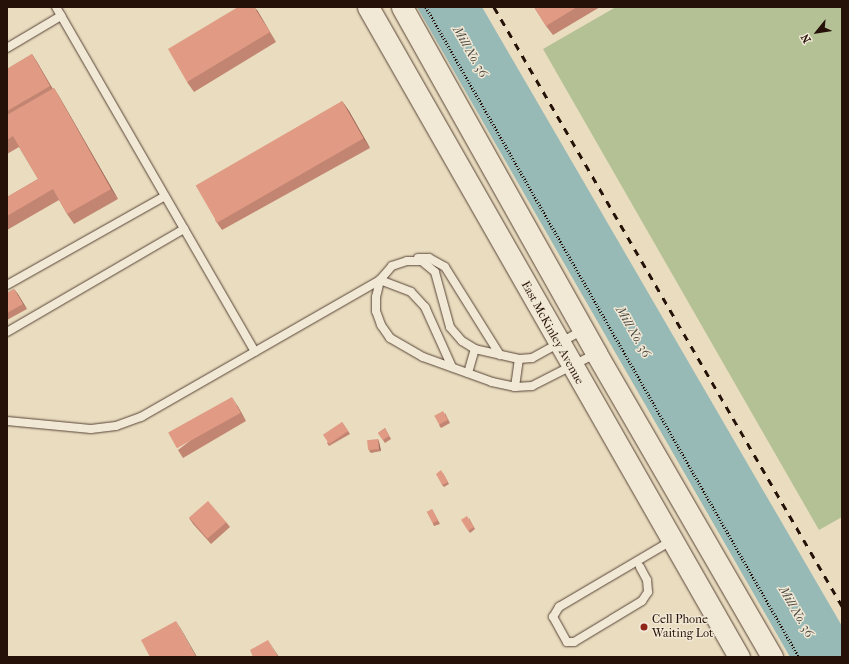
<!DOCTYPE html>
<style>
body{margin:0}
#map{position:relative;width:849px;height:664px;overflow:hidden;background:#e9dcbf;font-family:"IM FELL French Canon",serif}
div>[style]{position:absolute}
.green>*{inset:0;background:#b3c195}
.water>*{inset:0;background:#98bab7}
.path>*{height:2.5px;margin-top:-1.25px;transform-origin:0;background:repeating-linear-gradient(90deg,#261108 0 1px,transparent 0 3px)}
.roads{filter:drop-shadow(0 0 1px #574436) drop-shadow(0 0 1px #574436)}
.lane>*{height:8px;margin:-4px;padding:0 4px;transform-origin:4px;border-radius:4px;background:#f1e8d5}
.secondary>*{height:21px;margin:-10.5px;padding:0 10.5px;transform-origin:10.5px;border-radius:10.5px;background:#f1e8d5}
.rail>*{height:3px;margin-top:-1.5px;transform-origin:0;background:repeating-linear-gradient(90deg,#261108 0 7px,transparent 0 14px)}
.wall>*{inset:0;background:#c28572}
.shaded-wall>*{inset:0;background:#9e6c5c}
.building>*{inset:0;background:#e19b84;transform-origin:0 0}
.dots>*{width:11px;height:11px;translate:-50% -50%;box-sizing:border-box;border:2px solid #f1e8d5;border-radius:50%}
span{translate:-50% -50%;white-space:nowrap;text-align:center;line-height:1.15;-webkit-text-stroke:3px #f1e8d5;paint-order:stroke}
.street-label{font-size:12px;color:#261108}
.poi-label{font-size:12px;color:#261108}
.left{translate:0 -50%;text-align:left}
.water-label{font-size:13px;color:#4e4c45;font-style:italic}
.frame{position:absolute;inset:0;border:8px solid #261108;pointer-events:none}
.north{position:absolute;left:797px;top:12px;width:40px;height:40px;-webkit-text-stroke:3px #f1e8d5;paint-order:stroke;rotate:240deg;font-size:11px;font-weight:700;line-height:16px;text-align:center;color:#261108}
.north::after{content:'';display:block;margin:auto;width:14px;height:18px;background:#261108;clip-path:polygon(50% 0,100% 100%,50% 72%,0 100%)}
</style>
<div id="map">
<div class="green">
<i style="clip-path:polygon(616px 7px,842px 7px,842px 517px,819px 530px,543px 49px)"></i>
</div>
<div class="water">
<i style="clip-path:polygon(417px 7px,482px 7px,842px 626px,842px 657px,790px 657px)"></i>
</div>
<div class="path">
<i style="left:426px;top:7px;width:749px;rotate:60.15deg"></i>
</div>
<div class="roads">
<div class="lane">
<i style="left:56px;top:7px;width:398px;rotate:60deg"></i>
<i style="left:7px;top:48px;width:63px;rotate:-30.7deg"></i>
<i style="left:418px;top:258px;width:11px"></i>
<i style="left:429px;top:258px;width:18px;rotate:29deg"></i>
<i style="left:445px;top:267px;width:104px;rotate:58deg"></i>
<i style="left:7px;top:285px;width:181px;rotate:-29.4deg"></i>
<i style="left:583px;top:330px;width:58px;rotate:151.2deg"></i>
<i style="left:532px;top:358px;width:13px;rotate:176deg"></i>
<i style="left:519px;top:359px;width:45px;rotate:-167.2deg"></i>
<i style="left:475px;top:349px;width:15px;rotate:-148deg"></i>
<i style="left:462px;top:341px;width:18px;rotate:-131deg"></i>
<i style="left:450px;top:327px;width:57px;rotate:-105.3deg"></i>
<i style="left:435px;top:272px;width:17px;rotate:-140deg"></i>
<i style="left:422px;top:261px;width:15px;rotate:180deg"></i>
<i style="left:407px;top:261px;width:16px;rotate:162deg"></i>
<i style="left:392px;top:266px;width:18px;rotate:131deg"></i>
<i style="left:380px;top:280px;width:17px;rotate:103deg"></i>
<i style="left:376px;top:297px;width:14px;rotate:90deg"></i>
<i style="left:376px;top:311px;width:15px;rotate:70deg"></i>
<i style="left:381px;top:325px;width:16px;rotate:55deg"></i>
<i style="left:390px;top:338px;width:38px;rotate:30deg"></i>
<i style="left:423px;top:357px;width:73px;rotate:19.9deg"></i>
<i style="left:492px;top:382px;width:24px;rotate:12deg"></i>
<i style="left:515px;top:387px;width:17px;rotate:-3deg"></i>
<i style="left:532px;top:386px;width:71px;rotate:-26.9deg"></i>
<i style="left:7px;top:332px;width:205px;rotate:-30.2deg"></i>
<i style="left:468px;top:373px;width:25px;rotate:-74deg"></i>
<i style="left:515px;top:387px;width:28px;rotate:-82deg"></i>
<i style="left:7px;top:421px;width:84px;rotate:5.4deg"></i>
<i style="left:91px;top:429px;width:25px;rotate:-7deg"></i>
<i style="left:116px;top:426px;width:27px;rotate:-20deg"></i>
<i style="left:141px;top:417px;width:275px;rotate:-29.8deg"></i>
<i style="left:380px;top:280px;width:33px;rotate:21deg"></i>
<i style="left:411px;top:292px;width:21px;rotate:47deg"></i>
<i style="left:425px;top:307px;width:66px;rotate:65.8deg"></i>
<i style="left:640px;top:567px;width:15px;rotate:62deg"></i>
<i style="left:647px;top:580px;width:12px;rotate:85deg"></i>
<i style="left:648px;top:592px;width:11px;rotate:124deg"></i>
<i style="left:642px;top:601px;width:79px;rotate:148.9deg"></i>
<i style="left:574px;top:642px;width:7px;rotate:180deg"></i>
<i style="left:567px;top:642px;width:29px;rotate:-119deg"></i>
<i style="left:553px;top:617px;width:12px;rotate:-59deg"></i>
<i style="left:559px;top:607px;width:130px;rotate:-30.5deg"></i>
</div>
<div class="secondary">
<i style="left:368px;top:7px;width:748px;rotate:60.28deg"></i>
<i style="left:402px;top:7px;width:397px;rotate:60.7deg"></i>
<i style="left:596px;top:353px;width:351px;rotate:59.9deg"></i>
</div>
</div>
<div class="rail">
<i style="left:494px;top:7px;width:693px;rotate:59.84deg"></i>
</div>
<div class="wall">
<i style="clip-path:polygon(534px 7px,600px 7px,553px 35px,546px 26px)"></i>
<i style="clip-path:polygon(257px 10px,276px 42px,194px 92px,187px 82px)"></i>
<i style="clip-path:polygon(32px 54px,37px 62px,53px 89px,54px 88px,60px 98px,118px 199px,74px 224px,67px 214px,59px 200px,7px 230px,7px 197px,38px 179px,19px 147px,7px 154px,7px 69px)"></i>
<i style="clip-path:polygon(342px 101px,349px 111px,370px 148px,222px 230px,215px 220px)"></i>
<i style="clip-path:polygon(14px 289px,27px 309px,7px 320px,7px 293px)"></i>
<i style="clip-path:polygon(237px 405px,246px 421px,183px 458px,178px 450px)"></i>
<i style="clip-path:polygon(445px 413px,450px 423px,441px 428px,439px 425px)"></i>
<i style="clip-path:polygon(342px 422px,350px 434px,329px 446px,327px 443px)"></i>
<i style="clip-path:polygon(385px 428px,391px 439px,385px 443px,378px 433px)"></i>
<i style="clip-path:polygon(378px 439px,379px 442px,381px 451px,371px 453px,369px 451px)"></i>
<i style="clip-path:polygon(443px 473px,449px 484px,444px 487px,442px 485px)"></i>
<i style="clip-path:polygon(432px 509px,440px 524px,434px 526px,433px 524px)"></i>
<i style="clip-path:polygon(189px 518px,226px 522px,230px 527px,211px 544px,193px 524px)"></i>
<i style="clip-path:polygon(469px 518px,475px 529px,470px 533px,468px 530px)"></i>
</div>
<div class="shaded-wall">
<i style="clip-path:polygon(254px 7px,257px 10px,276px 42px,270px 32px)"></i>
<i style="clip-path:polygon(32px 54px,37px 62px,55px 94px,50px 86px)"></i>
<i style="clip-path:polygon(54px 88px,60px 98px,118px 199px,111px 189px)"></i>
<i style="clip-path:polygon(342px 101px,349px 111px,370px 148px,363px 138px)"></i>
<i style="clip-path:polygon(14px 289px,18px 294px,27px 309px,23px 304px)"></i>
<i style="clip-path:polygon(232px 397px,237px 405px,246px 421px,241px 413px)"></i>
<i style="clip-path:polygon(378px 439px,379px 442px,381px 451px,379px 449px)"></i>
<i style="clip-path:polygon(176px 621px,181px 629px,197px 657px,196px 657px)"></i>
<i style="clip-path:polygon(268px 640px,273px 648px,279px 657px,278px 657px)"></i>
</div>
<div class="building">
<i style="clip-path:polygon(238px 7px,254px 7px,270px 32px,187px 82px,168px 49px)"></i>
<i style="clip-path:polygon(534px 7px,577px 7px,546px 26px)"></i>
<i style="clip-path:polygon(32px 54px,50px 86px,7px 111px,7px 69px)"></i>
<i style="clip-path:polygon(54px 88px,111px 189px,67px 214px,53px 189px,7px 216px,7px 197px,38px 179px,13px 136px,7px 140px,7px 115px)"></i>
<i style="left:342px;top:101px;width:43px;height:169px;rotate:60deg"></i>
<i style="clip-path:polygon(14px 289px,23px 304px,7px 313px,7px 293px)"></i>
<i style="left:232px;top:397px;width:18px;height:73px;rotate:61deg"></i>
<i style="left:443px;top:411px;width:10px;height:10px;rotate:61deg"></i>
<i style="left:342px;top:422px;width:11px;height:23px;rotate:56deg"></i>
<i style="clip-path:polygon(385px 428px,389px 436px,383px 440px,378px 433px)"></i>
<i style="left:378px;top:439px;width:10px;height:11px;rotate:84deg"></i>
<i style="clip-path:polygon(441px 470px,448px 482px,442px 485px,436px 474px)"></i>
<i style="left:208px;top:501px;width:28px;height:25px;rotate:49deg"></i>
<i style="left:432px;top:509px;width:13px;height:6px;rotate:63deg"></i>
<i style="left:467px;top:516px;width:13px;height:7px;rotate:58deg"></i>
<i style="clip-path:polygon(176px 621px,196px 657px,150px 657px,141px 640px)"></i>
<i style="clip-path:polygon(268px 640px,278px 657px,253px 657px,250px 650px)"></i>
</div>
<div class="dots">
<i style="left:644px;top:627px;background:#8f2418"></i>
</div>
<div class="street-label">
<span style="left:552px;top:333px;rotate:61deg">East McKinley Avenue</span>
</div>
<div class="poi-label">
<span class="left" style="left:652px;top:627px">Cell Phone<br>Waiting Lot</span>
</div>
<div class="water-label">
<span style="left:470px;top:52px;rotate:60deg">Mill No. 36</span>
<span style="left:633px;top:332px;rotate:60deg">Mill No. 36</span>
<span style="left:796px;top:612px;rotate:60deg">Mill No. 36</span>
</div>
<div class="frame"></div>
<div class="north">N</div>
</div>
